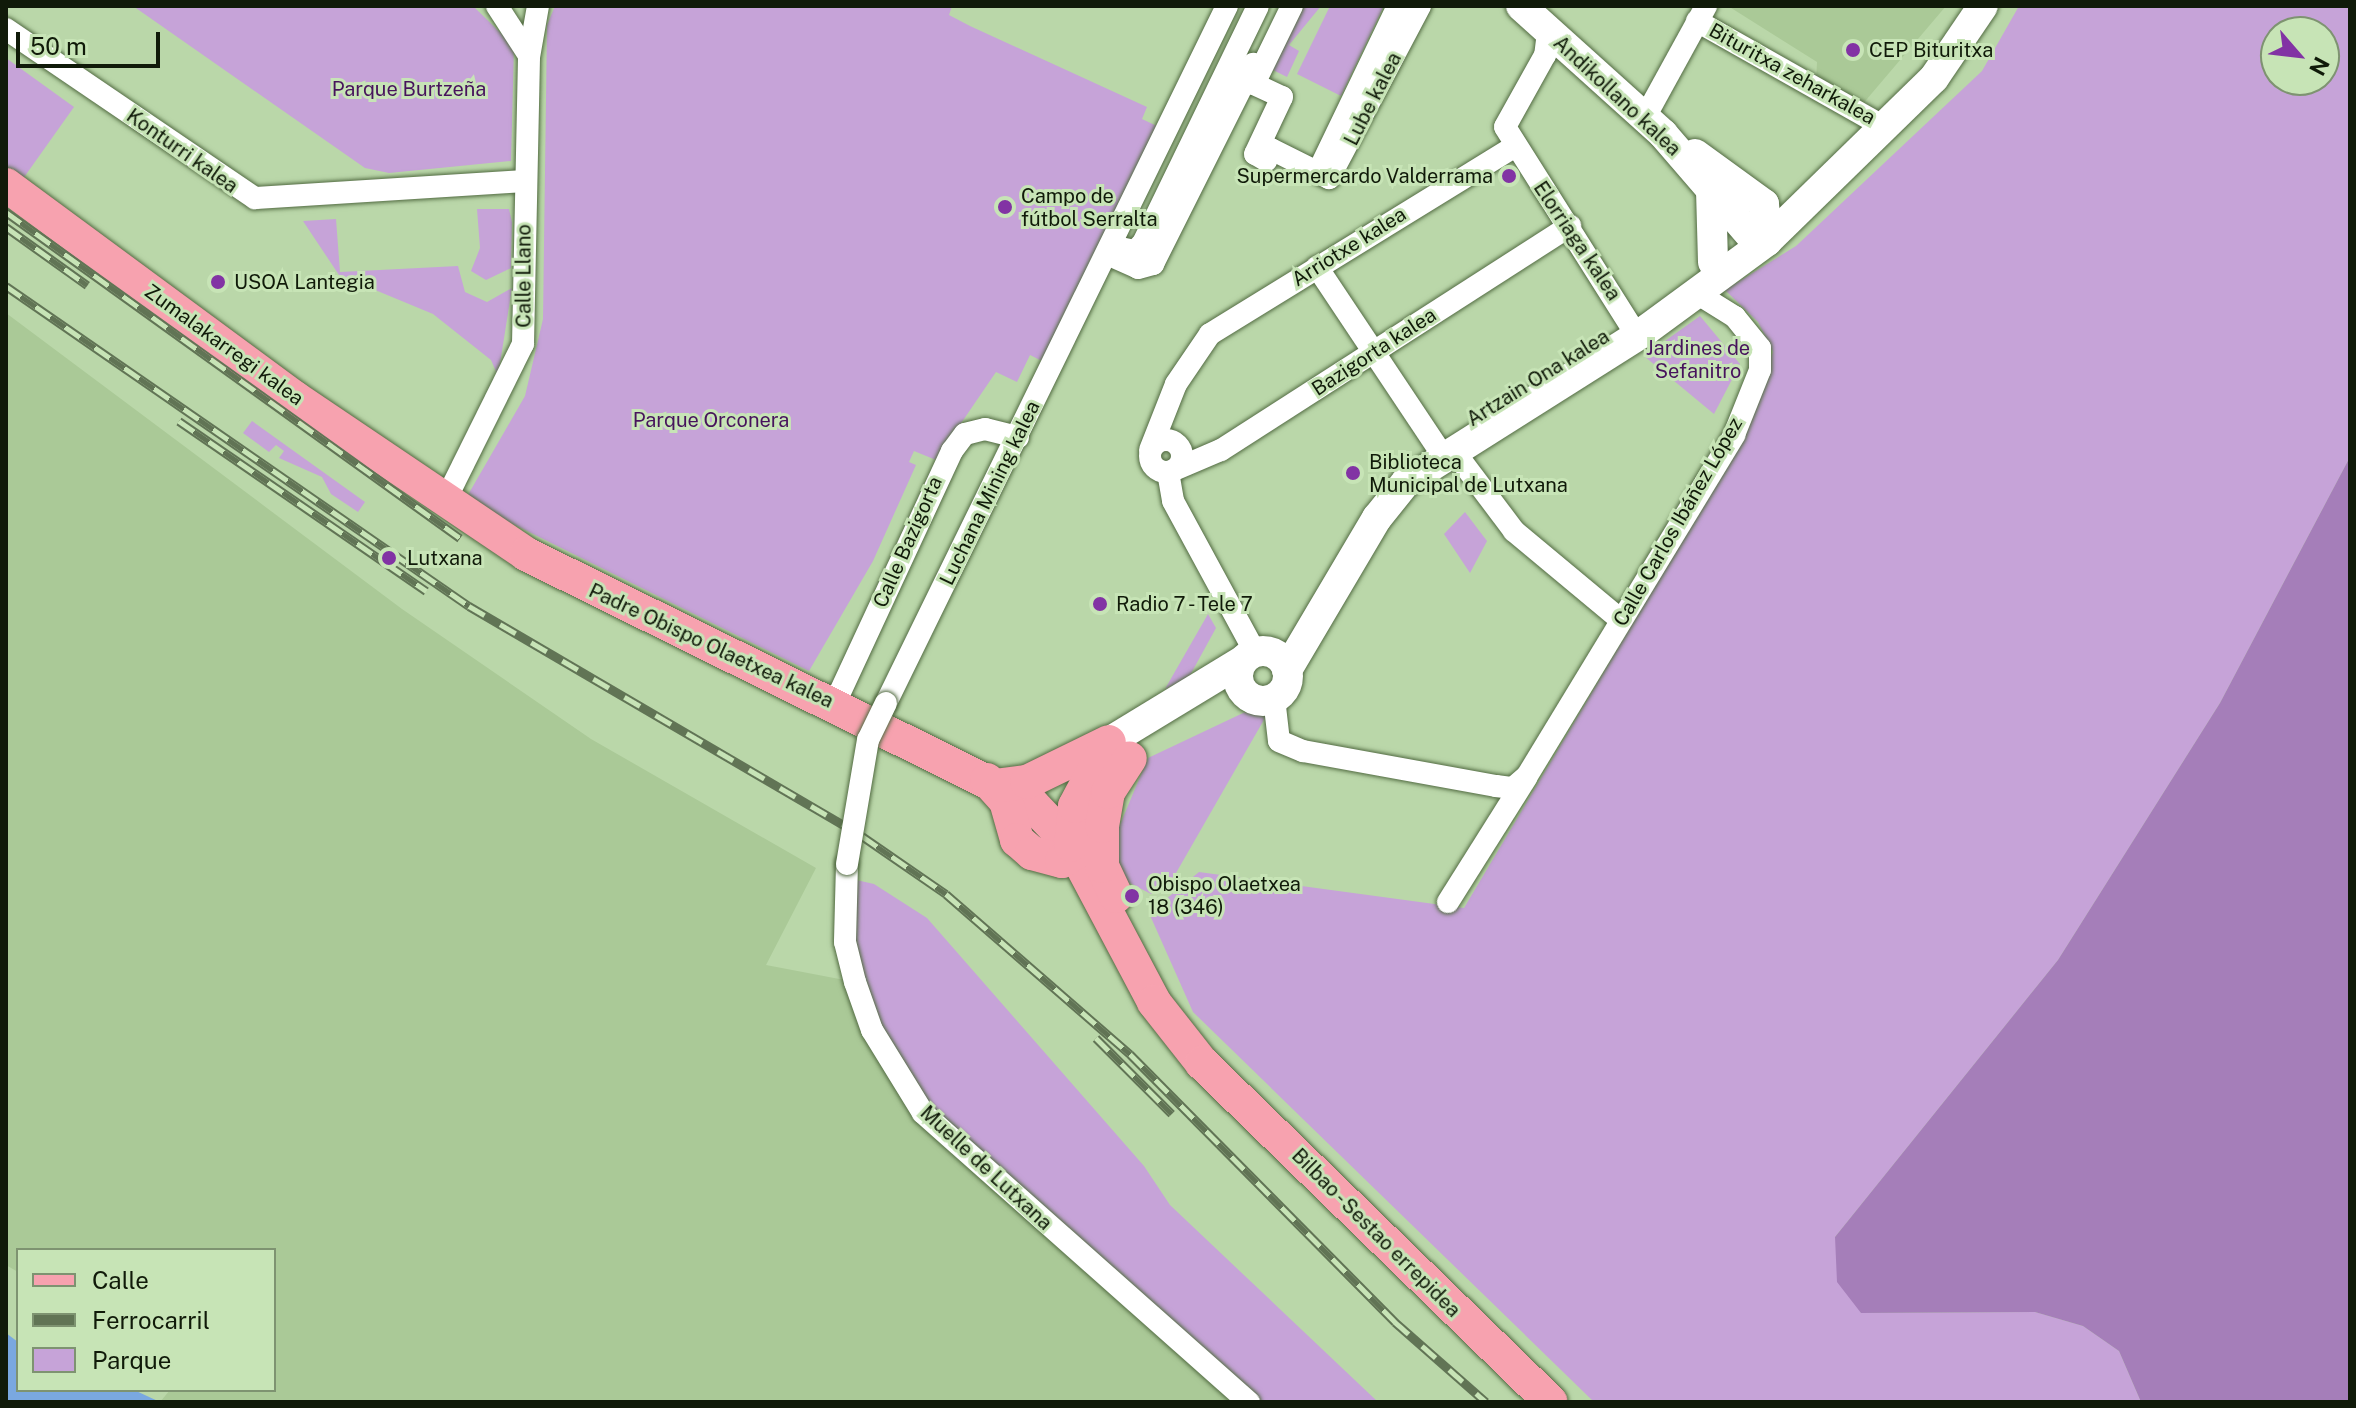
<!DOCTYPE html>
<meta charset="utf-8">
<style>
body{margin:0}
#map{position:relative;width:2356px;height:1408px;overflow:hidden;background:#bad7a9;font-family:"Public Sans",sans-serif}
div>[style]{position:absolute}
.built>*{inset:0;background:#aac997}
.green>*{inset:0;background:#c6a3d8}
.forest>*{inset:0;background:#a57eb9}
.water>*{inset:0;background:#7aa8e0}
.roads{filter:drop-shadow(0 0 2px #526b42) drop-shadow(0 0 2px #526b42)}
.street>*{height:22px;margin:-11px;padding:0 11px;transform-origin:11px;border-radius:11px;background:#fff}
.street>.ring{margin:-11px;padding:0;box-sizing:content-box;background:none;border:22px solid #fff;border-radius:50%}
.secondary>*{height:30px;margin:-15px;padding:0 15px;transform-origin:15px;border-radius:15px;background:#fff}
.secondary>.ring{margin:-15px;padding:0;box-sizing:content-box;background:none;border:30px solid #fff;border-radius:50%}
.primary>*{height:34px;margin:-17px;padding:0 17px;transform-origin:17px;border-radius:17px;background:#f7a2af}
.rail>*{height:9px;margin-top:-4.5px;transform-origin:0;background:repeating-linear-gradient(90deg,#c7e4b6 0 18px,#617455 0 36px);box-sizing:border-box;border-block:2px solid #617455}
.bridges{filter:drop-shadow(0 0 2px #526b42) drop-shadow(0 0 2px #526b42)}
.street-bridge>*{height:22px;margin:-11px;padding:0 11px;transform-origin:11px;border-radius:11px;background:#fff}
.dots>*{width:22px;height:22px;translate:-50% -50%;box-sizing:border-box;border:4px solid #c7e4b6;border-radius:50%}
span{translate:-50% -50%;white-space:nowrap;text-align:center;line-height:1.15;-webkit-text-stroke:6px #c7e4b6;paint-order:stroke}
.poi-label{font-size:20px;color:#101a09}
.left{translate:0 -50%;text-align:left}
.right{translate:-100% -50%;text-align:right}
.street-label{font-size:20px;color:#101a09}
.park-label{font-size:20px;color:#47135c}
.frame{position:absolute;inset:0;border:8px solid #101a09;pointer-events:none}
.legend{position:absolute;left:16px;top:1248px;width:260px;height:144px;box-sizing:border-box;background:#c7e4b6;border:2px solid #7e9371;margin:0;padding:10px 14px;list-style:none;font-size:24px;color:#101a09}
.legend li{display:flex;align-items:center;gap:16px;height:40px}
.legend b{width:40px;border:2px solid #7e9371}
.north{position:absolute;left:2260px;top:16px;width:80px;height:80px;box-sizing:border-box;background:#c7e4b6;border:2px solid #7e9371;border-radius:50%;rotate:118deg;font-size:22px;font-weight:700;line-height:32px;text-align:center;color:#101a09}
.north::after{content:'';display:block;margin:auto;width:28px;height:36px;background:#8233a4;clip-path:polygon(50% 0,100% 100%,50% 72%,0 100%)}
.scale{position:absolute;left:16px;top:32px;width:144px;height:36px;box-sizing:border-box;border:4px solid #101a09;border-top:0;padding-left:10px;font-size:24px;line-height:28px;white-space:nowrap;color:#101a09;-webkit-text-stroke:6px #c7e4b6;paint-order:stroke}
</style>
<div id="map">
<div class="built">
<i style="clip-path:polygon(1728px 6px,1946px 6px,1861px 106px,1816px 85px,1817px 62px)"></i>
<i style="clip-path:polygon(6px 313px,402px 609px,591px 739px,816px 868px,766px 965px,855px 982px,1257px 1402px,160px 1402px,170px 1390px,274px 1390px,274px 1250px,18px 1250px,18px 1272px,6px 1265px)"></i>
</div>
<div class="green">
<i style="clip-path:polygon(133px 6px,473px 6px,514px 46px,511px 161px,389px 173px,365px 168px)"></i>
<i style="clip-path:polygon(555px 6px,952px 6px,949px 15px,970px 26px,1147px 107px,1142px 119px,1159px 127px,1046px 363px,1030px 355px,1017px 382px,996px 372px,936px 460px,914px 451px,909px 462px,916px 465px,873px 561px,809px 671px,465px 500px,525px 396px,543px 319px,547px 25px)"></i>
<i style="clip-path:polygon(1292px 6px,1321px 6px,1289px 45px,1299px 51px,1287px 77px,1263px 65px)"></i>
<i style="clip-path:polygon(1330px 6px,1384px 6px,1341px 96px,1297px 74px)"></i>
<i style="clip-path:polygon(evenodd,2019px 6px,2350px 6px,2350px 457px,2220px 703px,2058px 960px,1835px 1237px,1861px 1313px,2035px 1312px,2083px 1326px,2119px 1351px,2141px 1402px,1594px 1402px,1193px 1012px,1149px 913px,1199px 872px,1464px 908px,1742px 439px,1773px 352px,1758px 322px,1725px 290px,1796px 246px,1982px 71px,2019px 6px,2276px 32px,2324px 32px,2324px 80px,2276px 80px,2276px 32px)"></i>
<i style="clip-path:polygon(6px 58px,74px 107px,20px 183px,6px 173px)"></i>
<i style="clip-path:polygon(477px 209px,509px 209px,512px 222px,511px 268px,486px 280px,471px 271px,480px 248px)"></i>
<i style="clip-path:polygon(336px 219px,340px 272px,458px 266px,465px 292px,487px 302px,512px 288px,498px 376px,491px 360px,433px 314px,339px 275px,303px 221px)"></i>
<i style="clip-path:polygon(1700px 316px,1740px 364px,1714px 414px,1644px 356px)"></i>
<i style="clip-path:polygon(252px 421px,365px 502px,358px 512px,331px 494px,322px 477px,279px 458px,284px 451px,276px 445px,269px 452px,243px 433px)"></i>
<i style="clip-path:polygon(1465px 512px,1487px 541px,1470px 573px,1444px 534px)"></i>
<i style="clip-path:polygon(1208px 614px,1216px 628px,1188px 679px,1165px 689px)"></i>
<i style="clip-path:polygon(1260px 705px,1269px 711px,1172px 880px,1151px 894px,1124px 880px,1115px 870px,1114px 839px,1148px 758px)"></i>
<i style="clip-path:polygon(843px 877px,874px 884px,927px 918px,1144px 1166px,1170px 1205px,1378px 1402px,1249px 1402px,923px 1113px,872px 1030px)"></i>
</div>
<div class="forest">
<i style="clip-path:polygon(2350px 457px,2350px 1402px,2141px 1402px,2119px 1351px,2083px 1326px,2035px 1312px,1861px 1313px,1837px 1282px,1835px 1237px,2058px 960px,2220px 703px)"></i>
</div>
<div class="water">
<i style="clip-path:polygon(6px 1333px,18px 1342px,18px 1390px,134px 1390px,160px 1402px,6px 1402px)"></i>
</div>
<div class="roads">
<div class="street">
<i style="left:497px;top:6px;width:57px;rotate:57.1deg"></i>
<i style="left:1292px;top:6px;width:87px;rotate:116deg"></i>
<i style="left:1254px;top:84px;width:31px;rotate:25deg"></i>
<i style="left:1282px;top:97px;width:63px;rotate:115.3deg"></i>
<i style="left:1255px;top:154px;width:13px;rotate:29deg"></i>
<i style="left:1266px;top:160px;width:12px;rotate:-66deg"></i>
<i style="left:1271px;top:149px;width:65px;rotate:26.6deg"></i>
<i style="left:1329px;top:178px;width:195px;rotate:-62.1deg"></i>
<i style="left:1697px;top:21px;width:217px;rotate:29.5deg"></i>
<i style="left:6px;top:29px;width:301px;rotate:34.2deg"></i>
<i style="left:255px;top:198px;width:271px;rotate:-3.6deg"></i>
<i style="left:1548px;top:32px;width:23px;rotate:97deg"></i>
<i style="left:1545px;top:55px;width:82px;rotate:119.1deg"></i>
<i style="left:1505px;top:127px;width:247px;rotate:57.7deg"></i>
<i style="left:1644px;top:119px;width:129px;rotate:-61.2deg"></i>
<i style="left:1318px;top:172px;width:184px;rotate:-64.3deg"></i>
<i style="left:1111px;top:246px;width:25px;rotate:12deg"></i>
<i style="left:1135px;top:251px;width:11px;rotate:-45deg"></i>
<i style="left:1143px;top:243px;width:263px;rotate:-64.1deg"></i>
<i style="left:1116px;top:258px;width:24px;rotate:24deg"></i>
<i style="left:1138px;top:268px;width:16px;rotate:-15deg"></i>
<i style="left:1153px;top:264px;width:224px;rotate:-63.4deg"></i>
<i style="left:1317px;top:267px;width:227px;rotate:56.3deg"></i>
<i class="ring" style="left:1150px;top:440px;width:10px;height:10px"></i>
<i style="left:1150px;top:450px;width:71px;rotate:-68.5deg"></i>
<i style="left:1176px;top:384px;width:60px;rotate:-55.8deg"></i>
<i style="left:1210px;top:334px;width:355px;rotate:-31.6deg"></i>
<i style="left:1453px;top:450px;width:101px;rotate:53deg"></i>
<i style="left:1514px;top:531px;width:139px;rotate:39.8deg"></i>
<i style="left:1174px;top:470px;width:51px;rotate:-23.1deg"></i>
<i style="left:1221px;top:450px;width:415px;rotate:-32.7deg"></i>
<i style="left:1168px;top:472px;width:29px;rotate:80deg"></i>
<i style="left:1173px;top:501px;width:172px;rotate:61.5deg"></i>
<i style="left:445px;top:501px;width:175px;rotate:-63.6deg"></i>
<i style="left:523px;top:344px;width:287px;rotate:-88.8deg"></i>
<i style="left:529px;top:57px;width:52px;rotate:-80deg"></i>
<i style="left:1274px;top:698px;width:43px;rotate:83.4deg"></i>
<i style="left:1279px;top:741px;width:26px;rotate:23deg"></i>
<i style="left:1303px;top:751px;width:196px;rotate:10.3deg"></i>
<i style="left:1496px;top:786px;width:17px;rotate:7deg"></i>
<i style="left:1513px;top:788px;width:18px;rotate:-41deg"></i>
<i style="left:1527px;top:776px;width:399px;rotate:-58.7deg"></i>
<i style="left:1734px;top:435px;width:70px;rotate:-68.2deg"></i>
<i style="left:1760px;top:370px;width:22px;rotate:-90deg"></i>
<i style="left:1760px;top:348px;width:40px;rotate:-129deg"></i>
<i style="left:1735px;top:317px;width:44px;rotate:-148.1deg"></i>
<i style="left:835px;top:703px;width:278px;rotate:-65.1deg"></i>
<i style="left:952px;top:451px;width:21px;rotate:-53deg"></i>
<i style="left:965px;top:434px;width:21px;rotate:-14deg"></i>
<i style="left:985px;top:429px;width:34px;rotate:14deg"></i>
<i style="left:886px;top:703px;width:776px;rotate:-63.93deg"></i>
<i style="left:847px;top:864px;width:78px;rotate:91.5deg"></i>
<i style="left:845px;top:942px;width:41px;rotate:76deg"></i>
<i style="left:855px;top:982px;width:51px;rotate:70.5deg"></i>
<i style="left:872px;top:1030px;width:97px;rotate:58.4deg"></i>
<i style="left:923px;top:1113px;width:436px;rotate:41.6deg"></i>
<i style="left:1448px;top:902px;width:146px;rotate:-57.8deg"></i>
</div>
<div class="secondary">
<i style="left:1521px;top:6px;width:191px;rotate:42deg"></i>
<i style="left:1663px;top:134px;width:135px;rotate:49.2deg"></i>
<i style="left:1695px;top:154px;width:85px;rotate:35.9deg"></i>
<i style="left:1764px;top:204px;width:37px;rotate:85deg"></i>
<i style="left:1711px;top:190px;width:72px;rotate:88.4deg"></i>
<i class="ring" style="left:1238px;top:651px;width:20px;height:20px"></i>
<i style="left:1287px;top:670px;width:177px;rotate:-59.4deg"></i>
<i style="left:1377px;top:518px;width:46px;rotate:-51.1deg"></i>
<i style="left:1406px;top:482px;width:284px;rotate:-32.3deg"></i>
<i style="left:1646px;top:330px;width:150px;rotate:-36.3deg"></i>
<i style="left:1767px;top:241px;width:233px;rotate:-44.3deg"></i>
<i style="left:1934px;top:78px;width:87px;rotate:-55.8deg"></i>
<i style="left:1109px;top:742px;width:156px;rotate:-31.3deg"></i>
</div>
<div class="primary">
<i style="left:6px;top:185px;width:359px;rotate:36.4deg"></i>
<i style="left:295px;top:398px;width:279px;rotate:34deg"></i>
<i style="left:526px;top:554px;width:564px;rotate:26.29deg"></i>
<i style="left:1032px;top:804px;width:57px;rotate:46.4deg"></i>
<i style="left:1071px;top:845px;width:178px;rotate:62.1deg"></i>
<i style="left:1154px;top:1002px;width:78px;rotate:51.8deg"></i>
<i style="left:1202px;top:1063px;width:486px;rotate:44.2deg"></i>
<i style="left:987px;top:780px;width:28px;rotate:48deg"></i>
<i style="left:1006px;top:801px;width:41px;rotate:74.2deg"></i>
<i style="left:1017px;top:840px;width:20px;rotate:41deg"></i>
<i style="left:1032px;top:853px;width:31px;rotate:15deg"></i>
<i style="left:1062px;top:861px;width:34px;rotate:-32deg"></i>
<i style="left:1002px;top:785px;width:25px;rotate:-7deg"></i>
<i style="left:1027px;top:782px;width:91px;rotate:-26deg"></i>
<i style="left:1071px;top:845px;width:39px;rotate:-84deg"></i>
<i style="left:1075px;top:806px;width:68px;rotate:-61.9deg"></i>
<i style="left:1116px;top:896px;width:33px;rotate:-115deg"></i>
<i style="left:1102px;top:866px;width:40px;rotate:-90deg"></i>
<i style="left:1102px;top:826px;width:35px;rotate:-80deg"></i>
<i style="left:1108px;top:792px;width:40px;rotate:-57.1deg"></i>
</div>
</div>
<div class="rail">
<i style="left:6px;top:212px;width:559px;rotate:35.68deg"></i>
<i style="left:6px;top:227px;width:100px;rotate:35.6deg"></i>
<i style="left:6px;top:286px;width:563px;rotate:34.65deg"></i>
<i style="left:469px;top:606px;width:455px;rotate:30.3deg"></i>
<i style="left:862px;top:836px;width:102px;rotate:34.6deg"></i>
<i style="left:946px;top:894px;width:244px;rotate:41deg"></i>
<i style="left:1130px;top:1054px;width:377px;rotate:45.3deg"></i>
<i style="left:1395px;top:1322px;width:121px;rotate:41.3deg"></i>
<i style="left:179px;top:421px;width:300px;rotate:34.5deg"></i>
<i style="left:1096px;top:1038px;width:107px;rotate:45deg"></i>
</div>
<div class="bridges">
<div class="street-bridge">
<i style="left:847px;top:864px;width:126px;rotate:-80.4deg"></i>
<i style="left:868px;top:740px;width:41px;rotate:-64.1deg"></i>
</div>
</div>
<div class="dots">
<i style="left:1853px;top:50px;background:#8233a4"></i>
<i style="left:1509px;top:176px;background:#8233a4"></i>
<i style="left:1005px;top:207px;background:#8233a4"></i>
<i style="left:218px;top:282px;background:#8233a4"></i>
<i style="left:1353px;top:473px;background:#8233a4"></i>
<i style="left:389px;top:558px;background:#8233a4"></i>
<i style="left:1100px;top:604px;background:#8233a4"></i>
<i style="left:1132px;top:896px;background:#8233a4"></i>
</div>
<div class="poi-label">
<span class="left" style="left:1869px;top:50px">CEP Bituritxa</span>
<span class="right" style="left:1493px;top:176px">Supermercardo Valderrama</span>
<span class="left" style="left:1021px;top:208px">Campo de<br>fútbol Serralta</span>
<span class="left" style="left:234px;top:282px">USOA Lantegia</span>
<span class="left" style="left:1369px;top:474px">Biblioteca<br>Municipal de Lutxana</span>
<span class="left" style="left:407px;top:558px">Lutxana</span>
<span class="left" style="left:1116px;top:604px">Radio 7 - Tele 7</span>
<span class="left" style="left:1148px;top:896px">Obispo Olaetxea<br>18 (346)</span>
</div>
<div class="street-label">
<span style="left:1792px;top:74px;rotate:29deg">Bituritxa zeharkalea</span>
<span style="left:1617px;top:96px;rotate:43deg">Andikollano kalea</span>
<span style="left:1373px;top:99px;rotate:-63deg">Lube kalea</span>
<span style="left:182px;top:151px;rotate:35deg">Konturri kalea</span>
<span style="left:1577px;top:241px;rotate:56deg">Elorriaga kalea</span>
<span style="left:1349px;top:247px;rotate:-32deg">Arriotxe kalea</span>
<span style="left:524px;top:276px;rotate:-90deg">Calle Llano</span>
<span style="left:224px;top:345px;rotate:36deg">Zumalakarregi kalea</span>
<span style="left:1374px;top:352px;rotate:-33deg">Bazigorta kalea</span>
<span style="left:1538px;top:378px;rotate:-32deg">Artzain Ona kalea</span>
<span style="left:990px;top:493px;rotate:-64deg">Luchana Mining kalea</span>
<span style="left:1678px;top:522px;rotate:-60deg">Calle Carlos Ibáñez López</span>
<span style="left:908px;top:542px;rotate:-66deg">Calle Bazigorta</span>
<span style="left:711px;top:646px;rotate:25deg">Padre Obispo Olaetxea kalea</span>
<span style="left:986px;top:1168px;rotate:43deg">Muelle de Lutxana</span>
<span style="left:1376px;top:1233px;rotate:45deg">Bilbao - Sestao errepidea</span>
</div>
<div class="park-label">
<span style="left:409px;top:89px">Parque Burtzeña</span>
<span style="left:1698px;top:360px">Jardines de<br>Sefanitro</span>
<span style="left:711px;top:420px">Parque Orconera</span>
</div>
<div class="frame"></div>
<ul class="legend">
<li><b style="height:10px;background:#f7a2af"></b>Calle</li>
<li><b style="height:10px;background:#617455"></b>Ferrocarril</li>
<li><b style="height:22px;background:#c6a3d8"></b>Parque</li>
</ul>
<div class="north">N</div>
<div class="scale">50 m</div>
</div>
